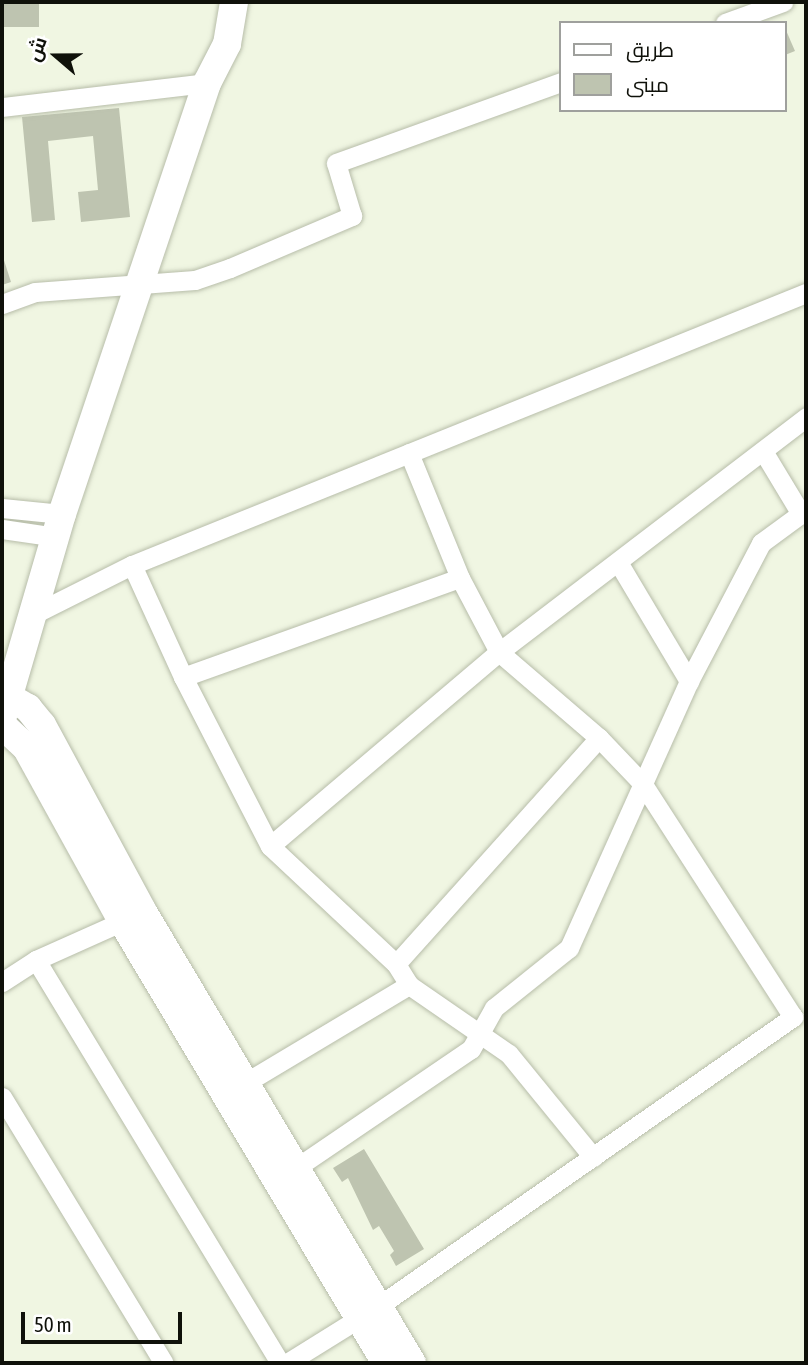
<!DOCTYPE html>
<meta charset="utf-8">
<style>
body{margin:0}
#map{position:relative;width:808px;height:1365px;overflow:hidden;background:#f0f6e2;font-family:"Asap Condensed",Cairo,sans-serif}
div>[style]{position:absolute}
.building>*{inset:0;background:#bec4b0;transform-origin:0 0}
.roads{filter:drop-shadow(0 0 2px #b7bda9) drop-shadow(0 0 2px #b7bda9)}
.street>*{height:19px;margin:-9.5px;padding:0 9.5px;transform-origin:9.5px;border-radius:9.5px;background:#fff}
.secondary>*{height:28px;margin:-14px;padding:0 14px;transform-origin:14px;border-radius:14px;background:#fff}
span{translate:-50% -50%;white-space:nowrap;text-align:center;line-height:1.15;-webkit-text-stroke:6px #fff;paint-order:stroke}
.frame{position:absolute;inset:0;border:4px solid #0f110a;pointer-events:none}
.legend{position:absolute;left:559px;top:21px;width:228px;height:91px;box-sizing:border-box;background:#fff;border:2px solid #9fa09d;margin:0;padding:9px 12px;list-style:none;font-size:21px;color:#0f110a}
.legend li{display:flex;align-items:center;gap:14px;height:35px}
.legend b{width:35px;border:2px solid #9fa09d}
.north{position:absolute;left:21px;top:21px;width:70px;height:70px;-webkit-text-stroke:5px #fff;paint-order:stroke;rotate:290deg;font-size:19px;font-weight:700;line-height:28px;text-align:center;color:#0f110a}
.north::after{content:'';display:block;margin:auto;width:24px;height:32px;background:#0f110a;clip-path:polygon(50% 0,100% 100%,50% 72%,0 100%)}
.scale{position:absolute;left:21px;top:1312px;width:161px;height:32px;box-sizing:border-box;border:4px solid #0f110a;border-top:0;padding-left:9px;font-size:21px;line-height:24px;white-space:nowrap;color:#0f110a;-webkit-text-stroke:5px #fff;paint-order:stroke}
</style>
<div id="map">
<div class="building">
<i style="left:3px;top:2px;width:36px;height:25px"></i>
<i style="clip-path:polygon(785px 28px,795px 51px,785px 55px)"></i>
<i style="clip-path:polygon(119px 108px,130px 217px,81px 222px,78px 192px,98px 190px,93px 136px,48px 141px,55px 220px,32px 222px,22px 117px)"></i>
<i style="clip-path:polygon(2px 254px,11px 282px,2px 285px)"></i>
<i style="clip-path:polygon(364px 1149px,424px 1249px,396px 1266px,390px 1255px,394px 1251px,379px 1226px,373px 1230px,348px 1178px,342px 1182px,333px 1168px)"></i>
</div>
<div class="roads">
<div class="street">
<i style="left:725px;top:23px;width:62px;rotate:-19.9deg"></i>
<i style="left:2px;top:107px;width:206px;rotate:-6.7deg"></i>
<i style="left:2px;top:304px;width:35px;rotate:-20deg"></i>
<i style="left:35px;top:292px;width:160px;rotate:-4.3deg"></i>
<i style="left:195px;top:280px;width:37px;rotate:-19deg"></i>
<i style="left:230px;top:268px;width:133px;rotate:-23.1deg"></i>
<i style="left:352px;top:216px;width:55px;rotate:-106.8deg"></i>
<i style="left:336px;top:163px;width:239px;rotate:-19.8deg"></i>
<i style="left:763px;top:451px;width:74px;rotate:58.9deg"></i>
<i style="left:2px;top:508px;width:60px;rotate:5.7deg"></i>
<i style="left:2px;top:529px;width:56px;rotate:8.3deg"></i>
<i style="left:618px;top:562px;width:139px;rotate:59.2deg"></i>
<i style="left:132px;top:565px;width:123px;rotate:65.5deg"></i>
<i style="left:183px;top:677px;width:190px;rotate:62.8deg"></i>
<i style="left:270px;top:846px;width:300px;rotate:-40.3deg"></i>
<i style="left:499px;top:652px;width:387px;rotate:-37.4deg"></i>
<i style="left:36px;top:613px;width:107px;rotate:-26.6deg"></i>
<i style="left:132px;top:565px;width:727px;rotate:-21.98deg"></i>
<i style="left:183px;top:677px;width:294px;rotate:-19.7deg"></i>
<i style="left:270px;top:846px;width:173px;rotate:43.1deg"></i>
<i style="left:396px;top:964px;width:25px;rotate:58deg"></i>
<i style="left:409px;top:985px;width:121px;rotate:34.6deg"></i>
<i style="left:509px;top:1054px;width:133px;rotate:50.8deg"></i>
<i style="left:36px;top:960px;width:471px;rotate:58.8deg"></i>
<i style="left:396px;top:964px;width:304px;rotate:-48.1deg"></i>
<i style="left:2px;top:982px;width:40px;rotate:-32.9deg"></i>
<i style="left:36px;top:960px;width:105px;rotate:-24.1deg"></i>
<i style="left:235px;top:1089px;width:203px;rotate:-30.9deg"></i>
<i style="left:2px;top:1097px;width:311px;rotate:58.7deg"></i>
<i style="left:287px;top:1174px;width:222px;rotate:-34.2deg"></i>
<i style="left:471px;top:1049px;width:47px;rotate:-60.7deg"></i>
<i style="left:494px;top:1008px;width:96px;rotate:-38.7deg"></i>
<i style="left:569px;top:948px;width:293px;rotate:-65.8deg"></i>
<i style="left:689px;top:681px;width:156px;rotate:-62.4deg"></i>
<i style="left:761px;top:543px;width:56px;rotate:-36.3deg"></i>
<i style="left:287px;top:1363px;width:110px;rotate:-31.9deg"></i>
<i style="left:380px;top:1305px;width:504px;rotate:-34.89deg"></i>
<i style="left:793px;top:1017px;width:278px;rotate:-122.8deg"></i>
<i style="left:642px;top:783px;width:62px;rotate:-133.7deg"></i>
<i style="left:599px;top:738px;width:132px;rotate:-139.3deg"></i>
<i style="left:499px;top:652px;width:84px;rotate:-117.8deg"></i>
<i style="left:460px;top:578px;width:135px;rotate:-112.2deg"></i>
</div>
<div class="secondary">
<i style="left:9px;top:697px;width:22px;rotate:30deg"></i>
<i style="left:28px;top:708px;width:22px;rotate:51deg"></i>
<i style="left:42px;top:725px;width:213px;rotate:61.6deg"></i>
<i style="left:143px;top:912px;width:525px;rotate:59.19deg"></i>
<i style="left:2px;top:719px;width:214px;rotate:-73.7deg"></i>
<i style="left:62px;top:514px;width:455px;rotate:-71.4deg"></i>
<i style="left:207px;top:83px;width:44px;rotate:-62.9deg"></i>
<i style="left:227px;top:44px;width:43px;rotate:-80.5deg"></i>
<i style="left:2px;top:725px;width:33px;rotate:43deg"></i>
<i style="left:26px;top:747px;width:199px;rotate:61.1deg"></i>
<i style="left:122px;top:921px;width:515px;rotate:59.15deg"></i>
</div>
</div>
<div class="frame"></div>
<ul class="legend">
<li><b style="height:9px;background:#fff"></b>طريق</li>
<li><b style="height:19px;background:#bec4b0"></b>مبنى</li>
</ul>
<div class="north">ش</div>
<div class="scale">50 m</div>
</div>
